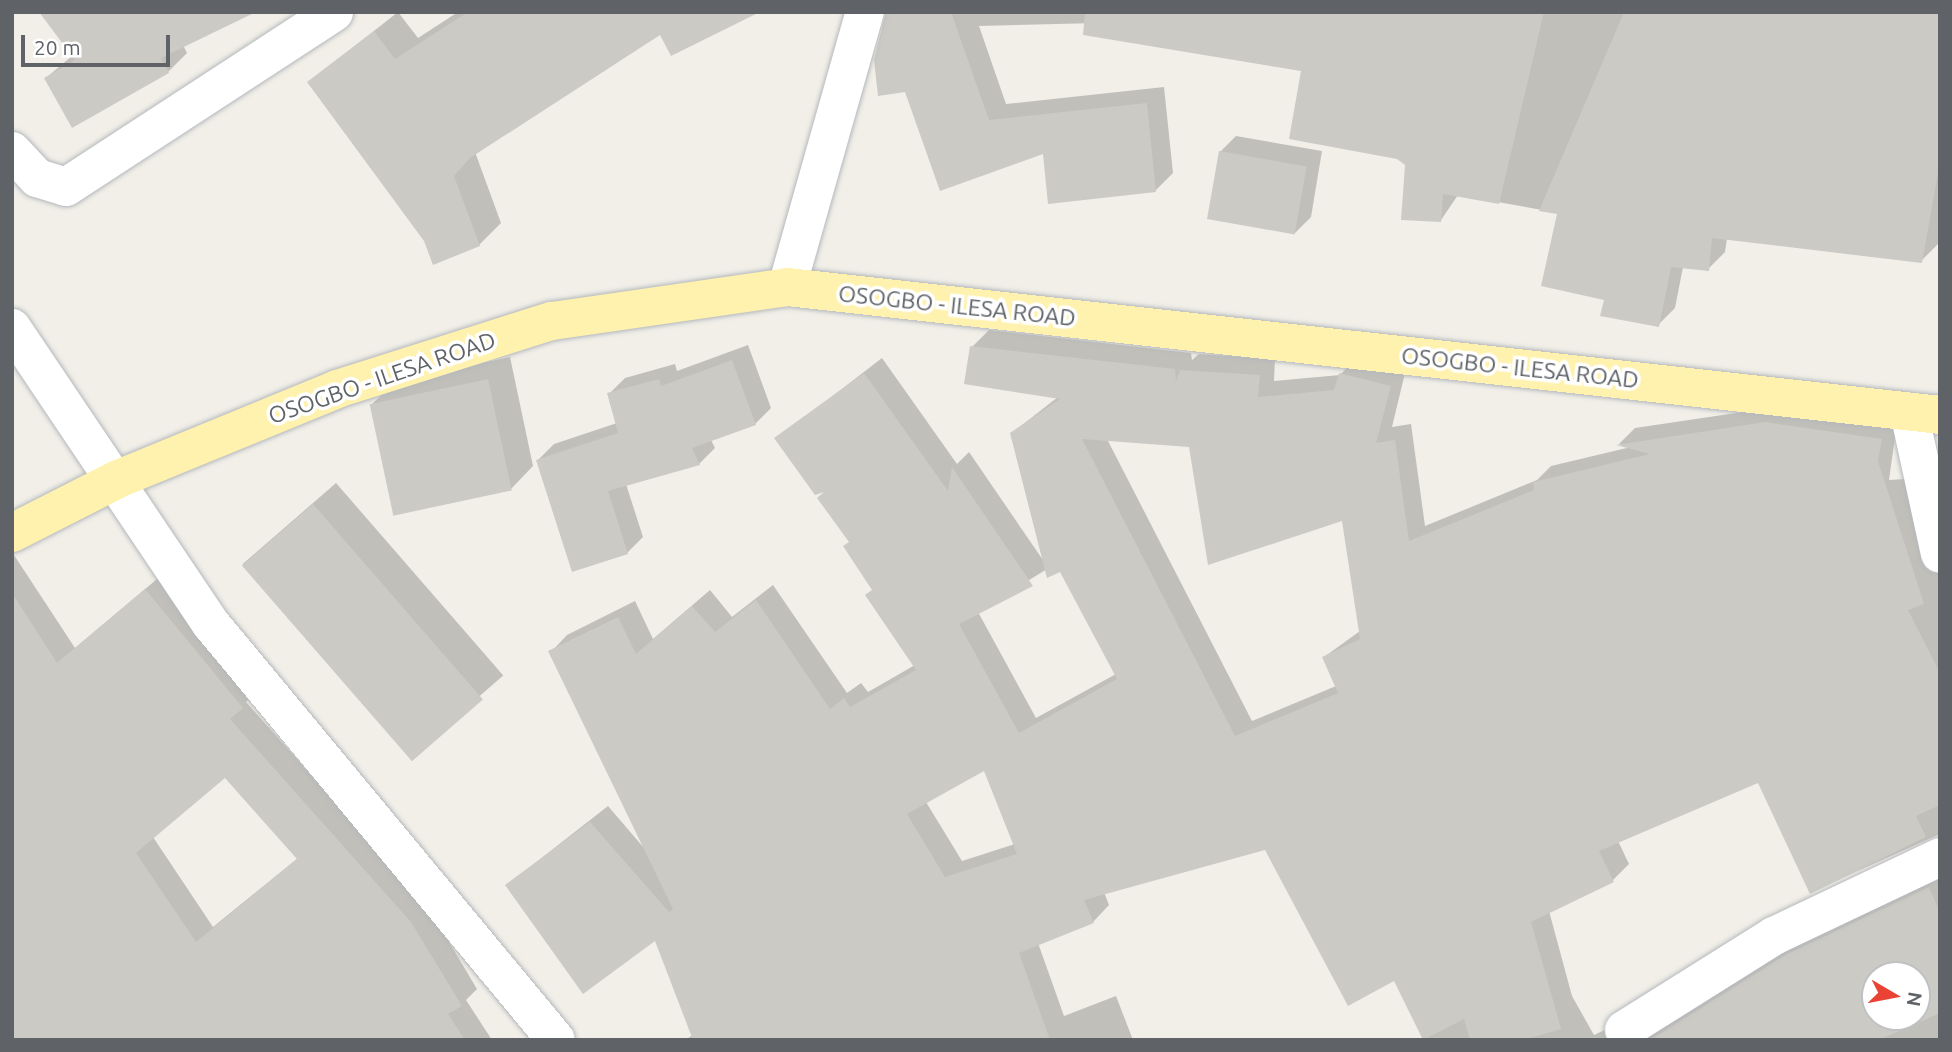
<!DOCTYPE html>
<style>
body{margin:0}
#map{position:relative;width:1952px;height:1052px;overflow:hidden;background:#f1efe8;font-family:Ubuntu,sans-serif}
div>[style]{position:absolute}
.shadow>*{inset:0;background:#0003;transform-origin:0 0}
.building>*{inset:0;background:#cccac5;transform-origin:0 0}
.roads{filter:drop-shadow(0 0 2px #b5b8bc) drop-shadow(0 0 2px #b5b8bc)}
.minor>*{height:38px;margin:-19px;padding:0 19px;transform-origin:19px;border-radius:19px;background:#fff}
.secondary>*{height:38px;margin:-19px;padding:0 19px;transform-origin:19px;border-radius:19px;background:#fff}
.primary>*{height:38px;margin:-19px;padding:0 19px;transform-origin:19px;border-radius:19px;background:#fff2af}
span{translate:-50% -50%;white-space:nowrap;text-align:center;line-height:1.15;-webkit-text-stroke:7px #fff;paint-order:stroke}
.street-label{font-size:23px;color:#5f6368}
.frame{position:absolute;inset:0;border:14px solid #5f6368;pointer-events:none}
.north{position:absolute;left:1861px;top:961px;width:70px;height:70px;box-sizing:border-box;background:#fff;border:2px solid #bfc1c3;border-radius:50%;rotate:100deg;font-size:19px;font-weight:700;line-height:28px;text-align:center;color:#5f6368}
.north::after{content:'';display:block;margin:auto;width:24px;height:32px;background:#ea4335;clip-path:polygon(50% 0,100% 100%,50% 72%,0 100%)}
.scale{position:absolute;left:21px;top:35px;width:149px;height:32px;box-sizing:border-box;border:4px solid #5f6368;border-top:0;padding-left:9px;font-size:21px;line-height:24px;white-space:nowrap;color:#5f6368;-webkit-text-stroke:5px #fff;paint-order:stroke}
</style>
<div id="map">
<div class="shadow">
<i style="clip-path:polygon(398px 12px,418px 38px,458px 12px,651px 12px,475px 152px,501px 223px,479px 245px,426px 240px,309px 82px)"></i>
<i style="clip-path:polygon(887px 12px,1800px 12px,1940px 18px,1938px 244px,1921px 261px,1727px 238px,1725px 252px,1708px 269px,1683px 267px,1675px 308px,1658px 325px,1606px 298px,1559px 213px,1458px 195px,1441px 220px,1407px 164px,1303px 69px,1138px 22px,979px 26px,1006px 104px,1164px 87px,1173px 173px,1156px 190px,1044px 151px,941px 189px)"></i>
<i style="clip-path:polygon(183px 45px,187px 53px,168px 72px,73px 125px,46px 78px,73px 55px)"></i>
<i style="clip-path:polygon(1236px 136px,1322px 151px,1311px 217px,1295px 233px,1220px 152px)"></i>
<i style="clip-path:polygon(evenodd,989px 330px,1191px 353px,1192px 360px,1199px 354px,1275px 359px,1274px 381px,1340px 375px,1357px 357px,1406px 369px,1392px 427px,1411px 424px,1425px 526px,1537px 480px,1551px 466px,1631px 447px,1619px 444px,1635px 428px,1783px 406px,1897px 423px,1889px 480px,1921px 478px,1940px 549px,1940px 834px,1811px 892px,1759px 780px,1618px 841px,1629px 864px,1612px 881px,1549px 911px,1572px 996px,1594px 1035px,1940px 871px,1940px 1040px,1425px 1040px,1395px 979px,1266px 848px,1104px 892px,1109px 905px,1093px 922px,1038px 943px,1064px 1016px,1116px 996px,1133px 1040px,685px 1040px,693px 1035px,656px 938px,507px 885px,608px 806px,644px 848px,551px 652px,567px 635px,635px 601px,653px 639px,710px 590px,732px 617px,773px 585px,847px 693px,861px 683px,868px 692px,915px 665px,829px 489px,777px 439px,882px 358px,957px 464px,969px 452px,1045px 563px,1012px 433px,1058px 397px,972px 347px,989px 330px,1107px 439px,1191px 445px,1344px 518px,1360px 631px,1324px 657px,1336px 686px,1252px 721px,1107px 439px,989px 330px,1047px 569px,1060px 569px,1116px 674px,1036px 718px,978px 612px,1047px 569px,989px 330px,985px 769px,1015px 844px,962px 861px,926px 802px,985px 769px,989px 330px,1875px 975px,1917px 975px,1917px 1017px,1875px 1017px,1875px 975px)"></i>
<i style="clip-path:polygon(748px 345px,771px 408px,755px 424px,711px 440px,715px 448px,699px 464px,626px 484px,643px 537px,627px 553px,538px 460px,554px 444px,617px 423px,609px 394px,625px 378px,675px 364px,677px 371px)"></i>
<i style="clip-path:polygon(510px 357px,533px 466px,511px 489px,372px 404px,395px 382px)"></i>
<i style="left:336px;top:483px;width:255px;height:124px;rotate:49deg"></i>
<i style="clip-path:polygon(evenodd,12px 552px,75px 648px,163px 574px,258px 690px,246px 702px,427px 905px,477px 989px,466px 1000px,492px 1040px,12px 1040px,12px 552px,225px 776px,298px 858px,213px 927px,153px 837px,225px 776px)"></i>
</div>
<div class="building">
<i style="clip-path:polygon(39px 12px,256px 12px,161px 58px,169px 73px,72px 128px,44px 78px,75px 60px)"></i>
<i style="clip-path:polygon(468px 12px,760px 12px,671px 56px,660px 35px,470px 158px,454px 176px,480px 246px,433px 265px,424px 241px,307px 82px,374px 31px,395px 59px)"></i>
<i style="clip-path:polygon(886px 12px,951px 12px,989px 120px,1147px 103px,1156px 192px,1048px 204px,1043px 154px,940px 191px,905px 92px,878px 96px,874px 60px)"></i>
<i style="clip-path:polygon(1085px 12px,1544px 12px,1499px 204px,1443px 194px,1441px 222px,1401px 220px,1405px 165px,1397px 159px,1289px 139px,1301px 71px,1083px 35px)"></i>
<i style="clip-path:polygon(1624px 12px,1940px 12px,1938px 173px,1922px 263px,1712px 238px,1709px 271px,1671px 267px,1659px 327px,1600px 316px,1604px 300px,1541px 286px,1557px 214px,1539px 211px)"></i>
<i style="left:1219px;top:151px;width:89px;height:69px;rotate:10deg"></i>
<i style="clip-path:polygon(evenodd,970px 346px,1175px 369px,1176px 381px,1180px 370px,1260px 375px,1258px 397px,1334px 390px,1339px 373px,1391px 386px,1376px 443px,1395px 440px,1409px 541px,1534px 490px,1533px 482px,1650px 454px,1616px 445px,1765px 422px,1882px 439px,1878px 461px,1924px 604px,1908px 610px,1940px 673px,1940px 805px,1916px 816px,1926px 837px,1810px 894px,1758px 783px,1599px 851px,1614px 882px,1531px 922px,1561px 1029px,1524px 1040px,1470px 1040px,1464px 1019px,1423px 1040px,1394px 981px,1348px 1006px,1265px 850px,1084px 900px,1094px 923px,1019px 953px,1050px 1040px,693px 1040px,655px 941px,583px 994px,505px 885px,590px 822px,669px 912px,673px 909px,548px 651px,618px 617px,636px 654px,692px 606px,715px 632px,756px 600px,830px 709px,844px 698px,850px 707px,916px 670px,865px 595px,872px 590px,843px 546px,849px 542px,817px 498px,824px 492px,815px 495px,774px 438px,864px 373px,948px 491px,952px 467px,1033px 586px,959px 624px,1019px 733px,1117px 679px,1060px 572px,1047px 578px,1010px 433px,1060px 399px,964px 384px,970px 346px,1082px 439px,1189px 447px,1208px 565px,1342px 521px,1360px 639px,1322px 657px,1338px 693px,1235px 736px,1082px 439px,970px 346px,984px 771px,1017px 854px,945px 877px,907px 814px,984px 771px)"></i>
<i style="clip-path:polygon(732px 360px,756px 425px,692px 448px,700px 465px,608px 491px,628px 554px,572px 572px,536px 460px,618px 433px,607px 393px,659px 379px,661px 386px)"></i>
<i style="left:488px;top:379px;width:114px;height:121px;rotate:78deg"></i>
<i style="left:313px;top:504px;width:259px;height:94px;rotate:49deg"></i>
<i style="clip-path:polygon(evenodd,145px 589px,243px 708px,230px 719px,411px 922px,462px 1006px,448px 1014px,465px 1040px,12px 1040px,12px 593px,57px 663px,145px 589px,225px 778px,297px 859px,196px 942px,136px 853px,225px 778px)"></i>
<i style="clip-path:polygon(evenodd,1929px 887px,1940px 913px,1940px 1013px,1879px 1040px,1650px 1040px,1785px 955px,1929px 887px,1875px 975px,1917px 975px,1917px 1017px,1875px 1017px,1875px 975px)"></i>
</div>
<div class="roads">
<div class="minor">
<i style="left:12px;top:151px;width:37px;rotate:47deg"></i>
<i style="left:37px;top:178px;width:30px;rotate:17deg"></i>
<i style="left:66px;top:187px;width:320px;rotate:-33.1deg"></i>
<i style="left:787px;top:287px;width:286px;rotate:-74.2deg"></i>
<i style="left:1909px;top:412px;width:145px;rotate:77.7deg"></i>
<i style="left:1624px;top:1030px;width:177px;rotate:-32.1deg"></i>
<i style="left:1774px;top:936px;width:184px;rotate:-25.4deg"></i>
</div>
<div class="secondary">
<i style="left:12px;top:328px;width:357px;rotate:56.1deg"></i>
<i style="left:211px;top:624px;width:540px;rotate:50.33deg"></i>
</div>
<div class="primary">
<i style="left:12px;top:533px;width:119px;rotate:-27deg"></i>
<i style="left:118px;top:479px;width:237px;rotate:-22.3deg"></i>
<i style="left:337px;top:389px;width:225px;rotate:-17.6deg"></i>
<i style="left:552px;top:321px;width:237px;rotate:-8.2deg"></i>
<i style="left:787px;top:287px;width:1160px;rotate:6.33deg"></i>
</div>
</div>
<div class="street-label">
<span style="left:957px;top:306px;rotate:6deg">OSOGBO - ILESA ROAD</span>
<span style="left:1520px;top:368px;rotate:6deg">OSOGBO - ILESA ROAD</span>
<span style="left:382px;top:378px;rotate:-19deg">OSOGBO - ILESA ROAD</span>
</div>
<div class="frame"></div>
<div class="north">N</div>
<div class="scale">20 m</div>
</div>
